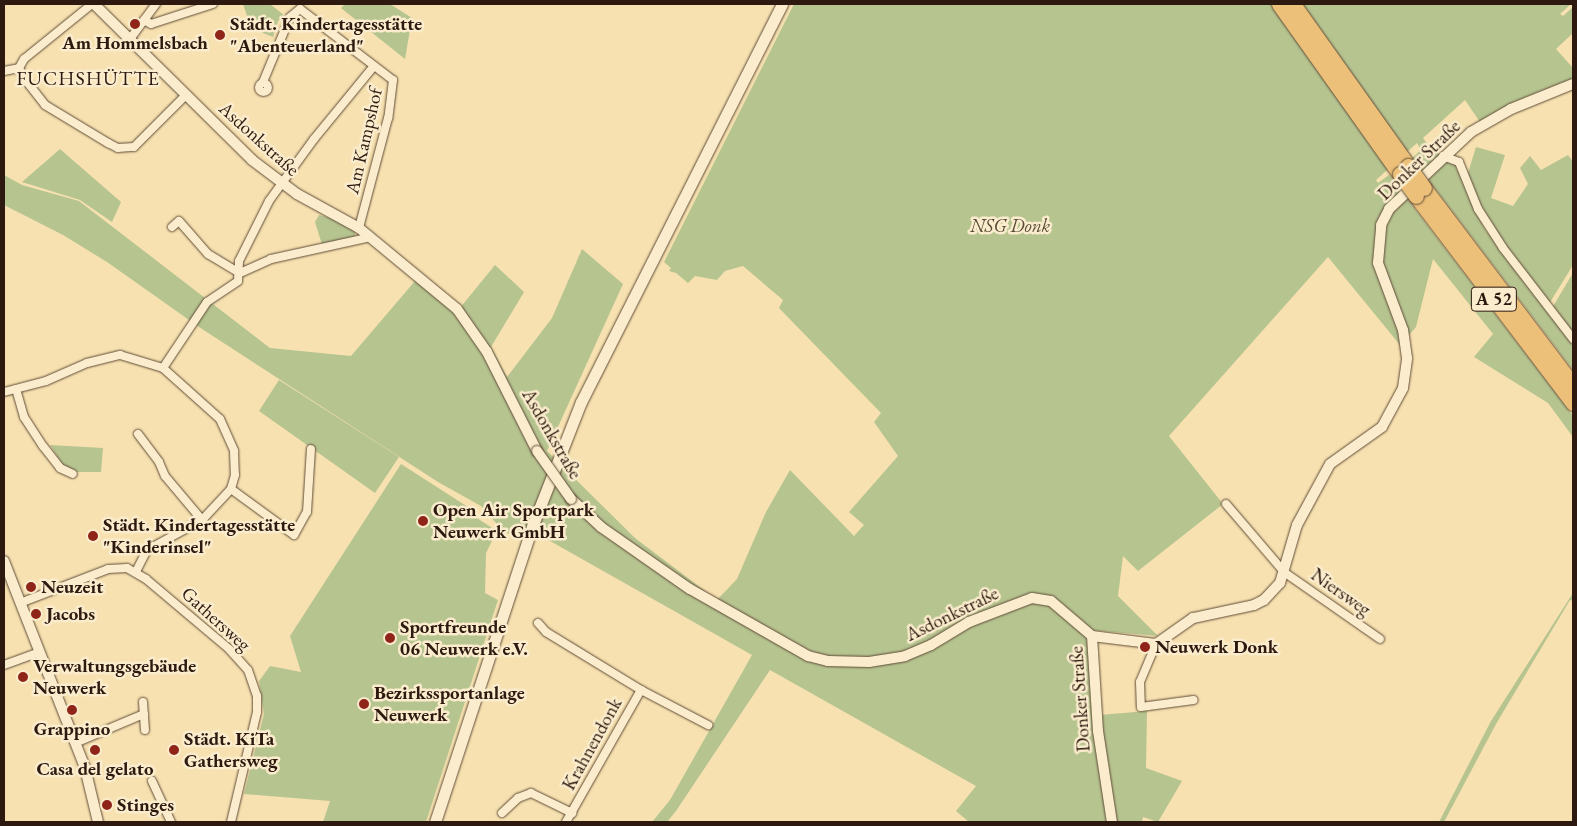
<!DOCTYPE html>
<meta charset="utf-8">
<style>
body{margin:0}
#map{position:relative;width:1577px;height:826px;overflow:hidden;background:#f7e1b0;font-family:"EB Garamond",serif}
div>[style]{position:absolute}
.green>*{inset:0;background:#b6c490}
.roads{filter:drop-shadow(0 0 1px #604b37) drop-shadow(0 0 1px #604b37)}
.minor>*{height:8px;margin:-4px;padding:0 4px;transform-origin:4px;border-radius:4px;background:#faeccc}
.minor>.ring{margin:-4px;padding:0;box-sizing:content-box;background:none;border:8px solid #faeccc;border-radius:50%}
.tertiary>*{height:10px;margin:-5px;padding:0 5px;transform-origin:5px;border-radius:5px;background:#faeccc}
.secondary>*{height:11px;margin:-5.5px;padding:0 5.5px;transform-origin:5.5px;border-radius:5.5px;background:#faeccc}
.motorway>*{height:15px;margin:-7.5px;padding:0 7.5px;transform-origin:7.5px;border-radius:7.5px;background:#ecc078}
.bridges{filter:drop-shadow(0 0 1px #604b37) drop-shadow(0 0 1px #604b37)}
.tertiary-bridge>*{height:10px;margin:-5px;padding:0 5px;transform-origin:5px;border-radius:5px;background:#faeccc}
.motorway-bridge>*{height:15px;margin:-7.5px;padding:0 7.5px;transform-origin:7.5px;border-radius:7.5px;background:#ecc078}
.dots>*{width:14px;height:14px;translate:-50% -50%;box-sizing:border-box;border:2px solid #faeccc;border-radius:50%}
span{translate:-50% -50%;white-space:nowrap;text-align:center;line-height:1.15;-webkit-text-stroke:5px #faeccc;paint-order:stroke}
.shield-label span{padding:1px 4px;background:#faeccc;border:1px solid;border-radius:4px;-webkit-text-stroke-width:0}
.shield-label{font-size:18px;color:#2d190f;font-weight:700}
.poi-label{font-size:19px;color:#2d190f;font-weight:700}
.left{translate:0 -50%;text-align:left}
.street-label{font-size:19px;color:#2d190f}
.park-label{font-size:19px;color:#564c36;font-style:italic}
.neighbourhood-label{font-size:20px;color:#2d190f;letter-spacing:1px}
.frame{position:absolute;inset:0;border:5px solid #2d190f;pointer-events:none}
</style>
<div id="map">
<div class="green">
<i style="clip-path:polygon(243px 4px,270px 4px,285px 16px,278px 21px,273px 37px,251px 28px)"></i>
<i style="clip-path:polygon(345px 4px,390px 4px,412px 18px,405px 59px,341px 8px)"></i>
<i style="clip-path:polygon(794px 4px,1571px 4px,1560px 14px,1563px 16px,1573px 7px,1573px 33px,1556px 49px,1573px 68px,1573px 79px,1526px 97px,1480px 122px,1465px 100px,1423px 138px,1428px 145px,1455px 165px,1484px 228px,1573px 343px,1573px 370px,1412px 158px,1421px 150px,1417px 143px,1376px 180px,1378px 183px,1389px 175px,1573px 416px,1573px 437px,1548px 403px,1474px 357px,1493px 334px,1433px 259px,1416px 327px,1400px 345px,1328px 257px,1169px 436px,1223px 504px,1138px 571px,1123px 556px,1118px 596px,1158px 636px,1089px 630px,1108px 822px,969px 822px,956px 811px,976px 786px,770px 670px,676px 811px,667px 822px,652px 822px,670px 800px,752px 655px,543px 537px,505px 533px,481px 506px,438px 482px,199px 327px,107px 262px,63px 235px,4px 205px,4px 175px,22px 185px,79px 201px,270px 348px,351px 356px,415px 281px,455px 314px,495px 265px,524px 292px,491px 347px,507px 377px,552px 318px,582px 249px,623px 284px,547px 451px,635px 538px,717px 600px,737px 579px,766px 512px,790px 470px,854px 536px,864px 525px,849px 512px,898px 456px,874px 422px,881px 413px,779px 308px,783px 300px,743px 266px,725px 271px,717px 280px,695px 276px,688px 283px,676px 273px,669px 271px,671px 268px,664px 262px)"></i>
<i style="clip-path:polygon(1476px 147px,1505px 155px,1491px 198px,1513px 206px,1528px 184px,1520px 168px,1530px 156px,1541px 170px,1568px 155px,1573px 162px,1573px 265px,1549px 304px,1508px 251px,1478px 200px,1468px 173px)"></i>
<i style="clip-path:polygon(60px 149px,121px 202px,112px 222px,80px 200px,22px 182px)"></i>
<i style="clip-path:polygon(319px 215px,331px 218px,355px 232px,355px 239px,323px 248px,315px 222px)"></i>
<i style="clip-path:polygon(1573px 273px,1573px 335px,1552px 308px)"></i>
<i style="clip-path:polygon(279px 380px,399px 457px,375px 493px,259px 411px)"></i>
<i style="clip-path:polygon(50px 445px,103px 448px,101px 472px,73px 472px,64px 467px)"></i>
<i style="clip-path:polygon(401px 464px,468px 507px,466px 511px,497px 531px,486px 553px,485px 593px,498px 600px,426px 822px,323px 822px,330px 801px,244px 794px,264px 714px,259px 681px,270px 666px,301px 672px,290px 636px)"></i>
<i style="clip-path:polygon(1573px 593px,1573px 601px,1570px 600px,1496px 724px,1444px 822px,1439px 822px,1491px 721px)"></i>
<i style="clip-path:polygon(1147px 711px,1146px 768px,1182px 781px,1158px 822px,1143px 817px,1142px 822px,1115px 822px,1100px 715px)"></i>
</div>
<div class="roads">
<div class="minor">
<i style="left:92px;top:4px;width:87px;rotate:141deg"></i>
<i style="left:24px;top:59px;width:10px;rotate:119deg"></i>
<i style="left:19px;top:68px;width:11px;rotate:63deg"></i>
<i style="left:24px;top:78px;width:34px;rotate:52deg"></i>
<i style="left:45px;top:105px;width:74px;rotate:31.1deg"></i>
<i style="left:108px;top:143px;width:11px;rotate:27deg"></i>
<i style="left:118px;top:148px;width:16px;rotate:-4deg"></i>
<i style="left:134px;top:147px;width:74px;rotate:-45deg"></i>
<i style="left:144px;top:20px;width:8px;rotate:30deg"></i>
<i style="left:151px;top:24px;width:65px;rotate:-17.9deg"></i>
<i style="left:130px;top:39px;width:44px;rotate:-53.4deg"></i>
<i style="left:4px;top:71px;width:15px;rotate:-11deg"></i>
<i style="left:263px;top:82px;width:70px;rotate:-67.4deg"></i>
<i style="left:290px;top:17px;width:13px;rotate:-39deg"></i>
<i style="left:300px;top:9px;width:117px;rotate:37.4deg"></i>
<i style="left:393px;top:80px;width:38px;rotate:97deg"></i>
<i style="left:388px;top:118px;width:114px;rotate:104.8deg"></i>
<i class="ring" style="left:258.5px;top:82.5px;width:1px;height:1px"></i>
<i style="left:1443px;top:156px;width:17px;rotate:21deg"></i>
<i style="left:1459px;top:162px;width:51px;rotate:68deg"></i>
<i style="left:1478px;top:209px;width:46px;rotate:57.3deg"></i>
<i style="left:1503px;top:248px;width:115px;rotate:52.4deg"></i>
<i style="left:172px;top:227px;width:9px;rotate:-41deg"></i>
<i style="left:179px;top:221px;width:44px;rotate:48.7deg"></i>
<i style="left:208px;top:254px;width:37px;rotate:31deg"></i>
<i style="left:240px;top:273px;width:34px;rotate:-24deg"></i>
<i style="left:271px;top:259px;width:102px;rotate:-12.4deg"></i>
<i style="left:163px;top:368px;width:79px;rotate:-56.3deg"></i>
<i style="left:207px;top:302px;width:37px;rotate:-34deg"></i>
<i style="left:238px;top:281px;width:20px;rotate:-87deg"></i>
<i style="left:239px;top:261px;width:67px;rotate:-63.4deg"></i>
<i style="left:269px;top:201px;width:77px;rotate:-54deg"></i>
<i style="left:314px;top:139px;width:94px;rotate:-50.6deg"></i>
<i style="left:16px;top:389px;width:29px;rotate:74deg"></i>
<i style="left:24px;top:417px;width:35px;rotate:57deg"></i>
<i style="left:43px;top:446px;width:28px;rotate:52deg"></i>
<i style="left:60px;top:468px;width:14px;rotate:25deg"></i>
<i style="left:4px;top:392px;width:43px;rotate:-14.7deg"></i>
<i style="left:46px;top:381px;width:45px;rotate:-23.7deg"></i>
<i style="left:87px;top:363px;width:34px;rotate:-14deg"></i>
<i style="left:120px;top:355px;width:45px;rotate:16.8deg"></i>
<i style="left:163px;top:368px;width:76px;rotate:41.8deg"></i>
<i style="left:220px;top:419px;width:35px;rotate:66deg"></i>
<i style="left:234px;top:451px;width:24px;rotate:88deg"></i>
<i style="left:235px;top:475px;width:15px;rotate:106deg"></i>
<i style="left:231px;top:489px;width:42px;rotate:133.1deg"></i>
<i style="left:202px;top:520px;width:63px;rotate:151.4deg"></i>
<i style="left:147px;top:550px;width:25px;rotate:117deg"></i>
<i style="left:138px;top:434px;width:35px;rotate:53deg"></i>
<i style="left:159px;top:462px;width:15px;rotate:67deg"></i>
<i style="left:165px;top:476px;width:57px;rotate:49.9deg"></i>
<i style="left:231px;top:489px;width:78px;rotate:36.1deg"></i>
<i style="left:294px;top:535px;width:26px;rotate:-61deg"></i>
<i style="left:307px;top:512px;width:63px;rotate:-86.4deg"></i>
<i style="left:1226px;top:504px;width:89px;rotate:49.5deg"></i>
<i style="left:1284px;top:572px;width:117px;rotate:34.9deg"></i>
<i style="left:20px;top:603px;width:94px;rotate:-21.1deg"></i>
<i style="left:108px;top:569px;width:19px;rotate:-3deg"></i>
<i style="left:127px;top:568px;width:22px;rotate:30deg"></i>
<i style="left:146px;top:579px;width:109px;rotate:40.1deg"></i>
<i style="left:229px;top:649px;width:28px;rotate:48deg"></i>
<i style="left:248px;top:670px;width:28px;rotate:71deg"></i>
<i style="left:257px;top:696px;width:16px;rotate:90deg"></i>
<i style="left:257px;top:712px;width:113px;rotate:103.3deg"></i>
<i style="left:538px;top:623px;width:12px;rotate:48deg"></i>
<i style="left:546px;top:632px;width:111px;rotate:31.4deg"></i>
<i style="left:641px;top:690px;width:76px;rotate:27.6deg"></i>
<i style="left:1156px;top:644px;width:41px;rotate:112.8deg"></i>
<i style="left:1140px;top:682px;width:25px;rotate:88deg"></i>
<i style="left:1141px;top:707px;width:53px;rotate:-7.5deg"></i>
<i style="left:4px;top:665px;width:38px;rotate:-20deg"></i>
<i style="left:143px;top:702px;width:28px;rotate:86deg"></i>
<i style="left:75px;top:743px;width:75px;rotate:-22.8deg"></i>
<i style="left:152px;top:781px;width:45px;rotate:65.1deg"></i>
<i style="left:502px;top:813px;width:22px;rotate:-43deg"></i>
<i style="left:518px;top:798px;width:14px;rotate:-21deg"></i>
<i style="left:531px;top:793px;width:46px;rotate:26deg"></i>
<i style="left:566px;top:822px;width:152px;rotate:-60.4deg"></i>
</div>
<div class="tertiary">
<i style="left:94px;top:4px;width:222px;rotate:44.6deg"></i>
<i style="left:252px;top:160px;width:56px;rotate:37.1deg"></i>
<i style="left:297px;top:194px;width:71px;rotate:28.7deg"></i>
<i style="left:359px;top:228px;width:127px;rotate:39.6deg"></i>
<i style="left:457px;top:309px;width:52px;rotate:55.1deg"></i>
<i style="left:487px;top:352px;width:111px;rotate:63.2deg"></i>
<i style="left:571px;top:499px;width:41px;rotate:43deg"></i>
<i style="left:601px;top:527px;width:108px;rotate:34.9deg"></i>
<i style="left:690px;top:589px;width:136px;rotate:29.6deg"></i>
<i style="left:808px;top:656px;width:21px;rotate:14deg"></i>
<i style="left:828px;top:661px;width:41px;rotate:1.4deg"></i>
<i style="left:869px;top:662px;width:36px;rotate:-9deg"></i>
<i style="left:905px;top:656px;width:28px;rotate:-23deg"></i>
<i style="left:931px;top:645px;width:44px;rotate:-31.2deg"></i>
<i style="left:969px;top:622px;width:67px;rotate:-20.9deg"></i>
<i style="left:1032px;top:598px;width:19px;rotate:9deg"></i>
<i style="left:1051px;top:601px;width:54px;rotate:40.5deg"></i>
<i style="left:1092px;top:636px;width:64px;rotate:7.1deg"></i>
<i style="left:1156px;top:644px;width:45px;rotate:-35.1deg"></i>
<i style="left:1193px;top:618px;width:62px;rotate:-12deg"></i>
<i style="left:1254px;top:605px;width:11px;rotate:-27deg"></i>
<i style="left:1264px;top:600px;width:23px;rotate:-47deg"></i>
<i style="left:1280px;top:583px;width:60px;rotate:-73.7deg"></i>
<i style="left:1297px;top:525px;width:69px;rotate:-61.6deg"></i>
<i style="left:1330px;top:464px;width:64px;rotate:-35.4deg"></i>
<i style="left:1382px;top:427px;width:44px;rotate:-61.7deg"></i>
<i style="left:1403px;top:388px;width:30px;rotate:-82deg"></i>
<i style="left:1407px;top:358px;width:28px;rotate:-98deg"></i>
<i style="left:1403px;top:330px;width:72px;rotate:-110.5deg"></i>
<i style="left:1378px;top:263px;width:38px;rotate:-85deg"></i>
<i style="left:1381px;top:225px;width:18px;rotate:-63deg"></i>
<i style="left:1389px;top:209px;width:112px;rotate:-43.2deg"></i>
<i style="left:1471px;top:132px;width:46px;rotate:-29.9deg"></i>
<i style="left:1511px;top:109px;width:67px;rotate:-22deg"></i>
<i style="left:4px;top:561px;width:222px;rotate:68.6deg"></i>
<i style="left:85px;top:768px;width:56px;rotate:76.5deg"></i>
<i style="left:1092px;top:636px;width:95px;rotate:86.4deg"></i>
<i style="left:1098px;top:731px;width:92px;rotate:81.3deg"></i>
</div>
<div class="secondary">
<i style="left:435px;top:822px;width:311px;rotate:-71.8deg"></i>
<i style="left:532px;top:527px;width:134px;rotate:-68.6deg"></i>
<i style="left:581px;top:402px;width:446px;rotate:-63.2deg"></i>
</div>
<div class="motorway">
<i style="left:1279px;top:4px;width:209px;rotate:54.6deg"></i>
<i style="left:1293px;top:4px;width:199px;rotate:54.6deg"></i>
<i style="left:1424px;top:188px;width:247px;rotate:52.9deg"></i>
<i style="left:1416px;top:196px;width:260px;rotate:52.8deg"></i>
</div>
</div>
<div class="bridges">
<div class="tertiary-bridge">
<i style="left:537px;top:451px;width:59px;rotate:54.7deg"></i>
</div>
<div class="motorway-bridge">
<i style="left:1408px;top:166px;width:27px;rotate:54deg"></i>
<i style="left:1400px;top:174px;width:27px;rotate:54deg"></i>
</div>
</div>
<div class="dots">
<i style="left:135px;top:24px;background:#8f2418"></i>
<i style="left:220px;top:35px;background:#8f2418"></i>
<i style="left:423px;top:521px;background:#8f2418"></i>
<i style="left:93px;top:536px;background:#8f2418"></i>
<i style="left:31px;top:587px;background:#8f2418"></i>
<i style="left:36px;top:614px;background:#8f2418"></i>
<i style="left:390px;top:638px;background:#8f2418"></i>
<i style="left:1145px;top:647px;background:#8f2418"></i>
<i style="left:23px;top:677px;background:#8f2418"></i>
<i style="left:364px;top:704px;background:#8f2418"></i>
<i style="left:72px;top:710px;background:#8f2418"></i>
<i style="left:95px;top:750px;background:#8f2418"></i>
<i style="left:174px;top:750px;background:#8f2418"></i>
<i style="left:107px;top:805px;background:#8f2418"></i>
</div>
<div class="shield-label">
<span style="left:1494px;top:299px">A 52</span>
</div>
<div class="poi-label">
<span class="left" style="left:230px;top:35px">Städt. Kindertagesstätte<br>"Abenteuerland"</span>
<span style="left:135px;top:43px">Am Hommelsbach</span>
<span class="left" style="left:433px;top:521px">Open Air Sportpark<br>Neuwerk GmbH</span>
<span class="left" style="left:103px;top:536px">Städt. Kindertagesstätte<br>"Kinderinsel"</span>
<span class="left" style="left:41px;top:587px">Neuzeit</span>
<span class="left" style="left:46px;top:614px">Jacobs</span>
<span class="left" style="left:400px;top:638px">Sportfreunde<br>06 Neuwerk e.V.</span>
<span class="left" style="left:1155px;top:647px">Neuwerk Donk</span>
<span class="left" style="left:33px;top:677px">Verwaltungsgebäude<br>Neuwerk</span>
<span class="left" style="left:374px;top:704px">Bezirkssportanlage<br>Neuwerk</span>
<span style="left:72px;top:729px">Grappino</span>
<span class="left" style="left:184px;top:750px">Städt. KiTa<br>Gathersweg</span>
<span style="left:95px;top:769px">Casa del gelato</span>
<span class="left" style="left:117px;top:805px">Stinges</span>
</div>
<div class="street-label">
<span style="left:259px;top:139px;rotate:42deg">Asdonkstraße</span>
<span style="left:364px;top:141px;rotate:-77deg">Am Kampshof</span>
<span style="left:1419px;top:160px;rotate:-44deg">Donker Straße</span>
<span style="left:552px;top:434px;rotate:60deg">Asdonkstraße</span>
<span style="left:1341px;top:592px;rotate:35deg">Niersweg</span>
<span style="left:952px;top:614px;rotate:-26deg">Asdonkstraße</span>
<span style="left:216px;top:619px;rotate:42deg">Gathersweg</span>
<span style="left:1080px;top:699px;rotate:-94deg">Donker Straße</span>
<span style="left:592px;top:744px;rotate:-61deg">Krahnendonk</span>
</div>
<div class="park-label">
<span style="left:1010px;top:226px">NSG Donk</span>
</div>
<div class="neighbourhood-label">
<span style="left:88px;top:78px">FUCHSHÜTTE</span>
</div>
<div class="frame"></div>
</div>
